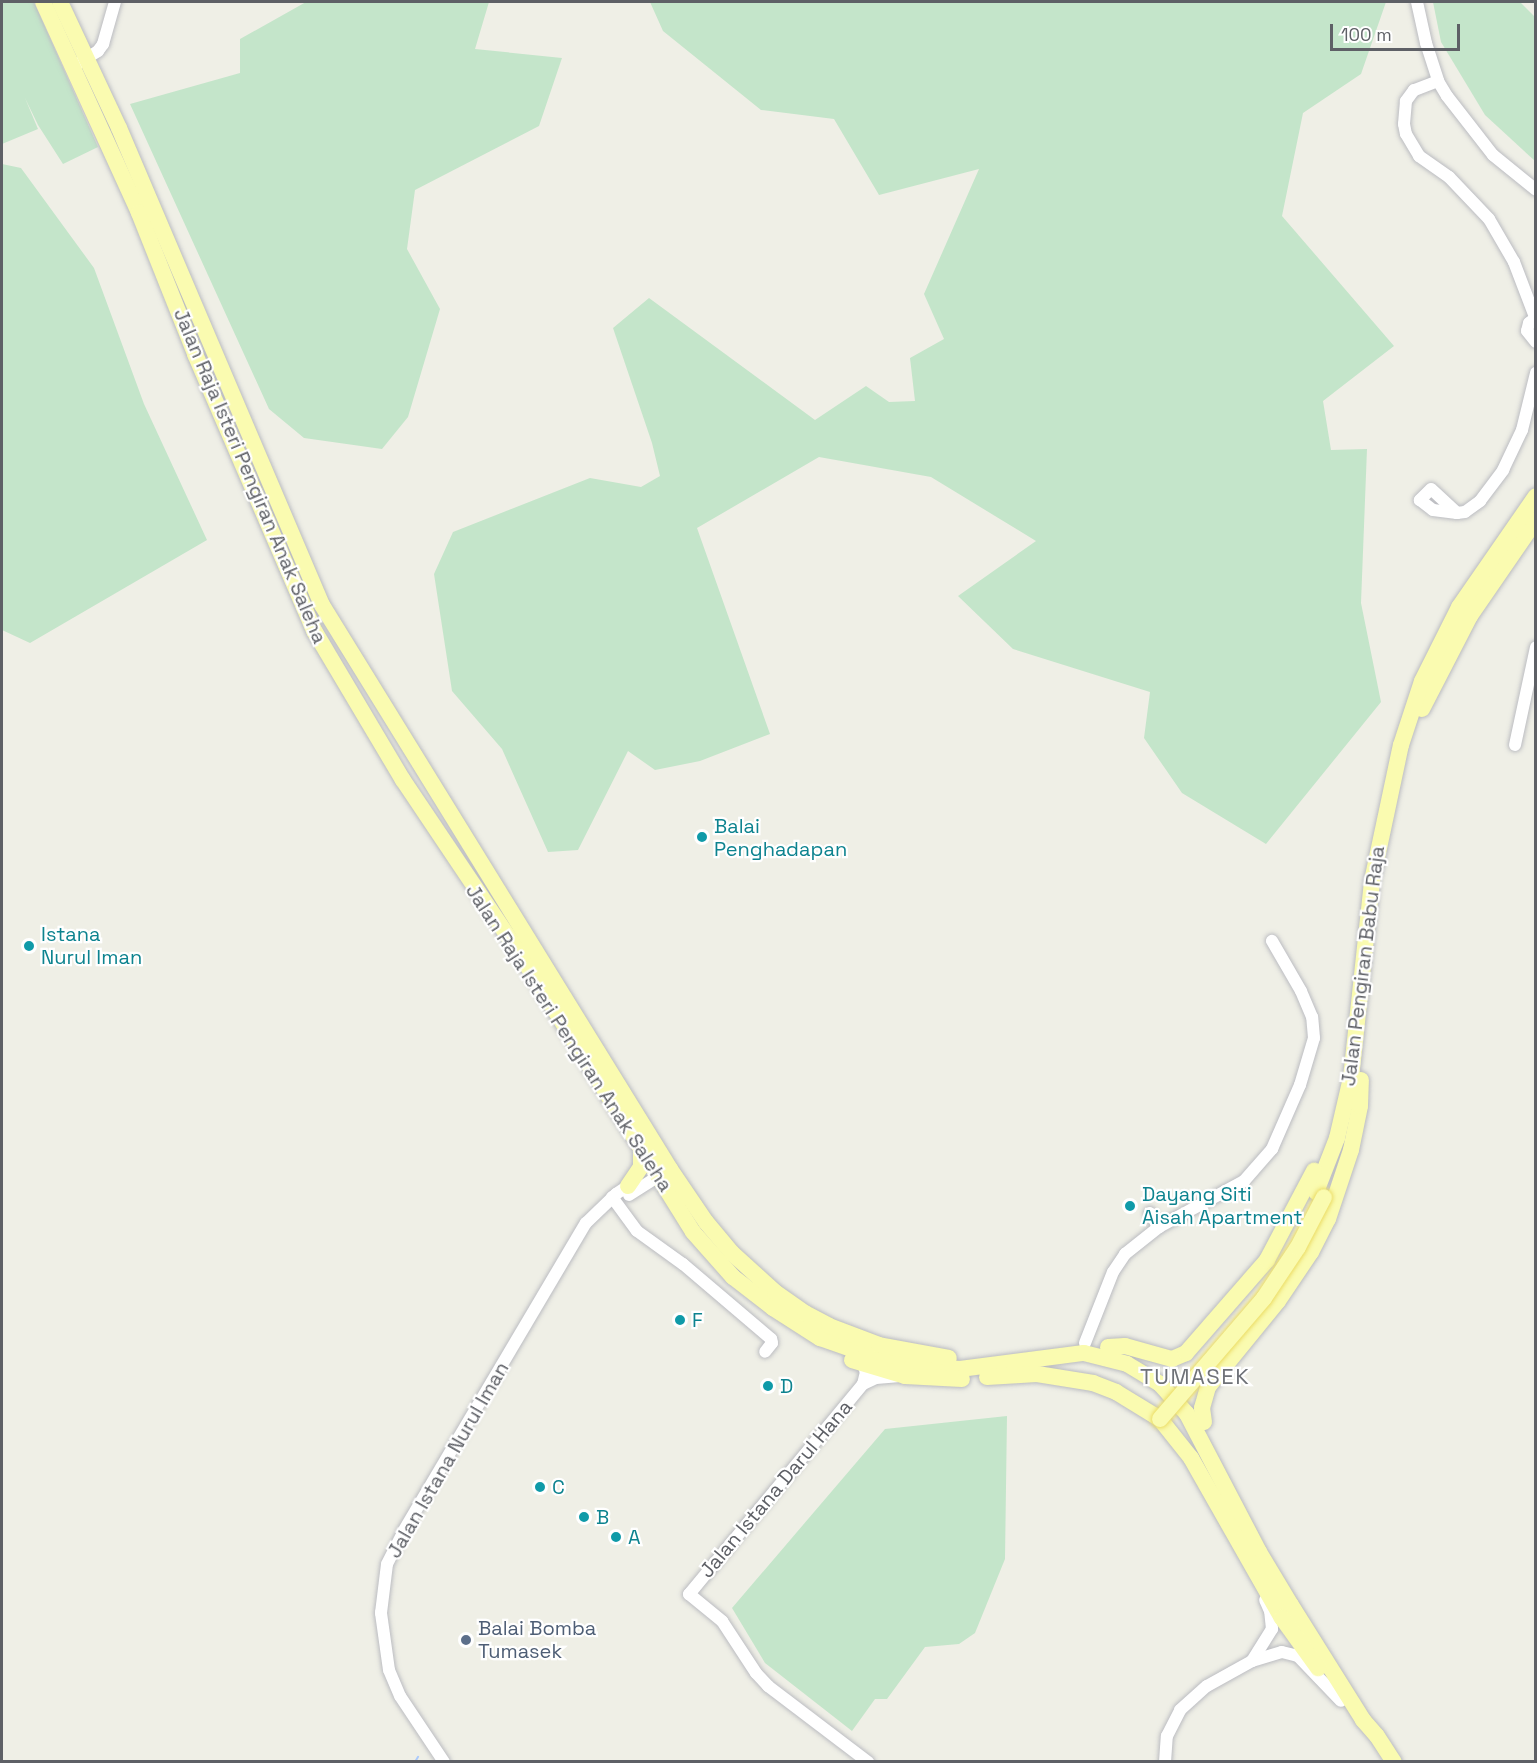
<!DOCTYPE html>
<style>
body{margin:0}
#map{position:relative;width:1537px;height:1763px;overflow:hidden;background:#efefe6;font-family:"Space Grotesk",sans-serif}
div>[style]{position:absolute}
.green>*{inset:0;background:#c4e5ca}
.stream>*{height:2px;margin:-1px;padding:0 1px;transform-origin:1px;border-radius:1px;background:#abcafb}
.roads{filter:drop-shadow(0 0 2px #bbbcc1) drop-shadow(0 0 2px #bbbcc1)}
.minor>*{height:12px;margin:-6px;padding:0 6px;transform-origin:6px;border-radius:6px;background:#fff}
.major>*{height:16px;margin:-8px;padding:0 8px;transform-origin:8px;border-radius:8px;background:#fafbb0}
.bridges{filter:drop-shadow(0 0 2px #ebdc64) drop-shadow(0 0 2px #ebdc64)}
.major-bridge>*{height:16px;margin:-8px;padding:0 8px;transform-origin:8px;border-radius:8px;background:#fafbb0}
.dots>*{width:16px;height:16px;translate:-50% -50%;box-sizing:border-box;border:3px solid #fff;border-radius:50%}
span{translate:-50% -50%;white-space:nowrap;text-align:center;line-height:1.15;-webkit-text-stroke:4.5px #fff;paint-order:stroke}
.street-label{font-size:20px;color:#5e6066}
.culture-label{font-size:20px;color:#0d838f}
.left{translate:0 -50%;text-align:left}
.service-label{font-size:20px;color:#4e5e75}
.quarter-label{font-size:22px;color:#6f7278;letter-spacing:1.5px}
.frame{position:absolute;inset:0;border:3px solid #5e6066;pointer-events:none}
.scale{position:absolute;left:1330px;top:24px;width:130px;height:27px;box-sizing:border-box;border:3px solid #5e6066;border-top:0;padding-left:8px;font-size:18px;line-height:21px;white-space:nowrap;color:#5e6066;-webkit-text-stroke:4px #fff;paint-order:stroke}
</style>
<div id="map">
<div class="green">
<i style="clip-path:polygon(2px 2px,34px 2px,98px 147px,63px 164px,38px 125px,25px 98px,38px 129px,2px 144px)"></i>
<i style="clip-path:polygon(306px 2px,489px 2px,475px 49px,562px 58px,539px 126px,415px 190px,407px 249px,440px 309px,408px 417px,382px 449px,304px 438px,269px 409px,130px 104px,240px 73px,240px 39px)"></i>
<i style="clip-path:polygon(650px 2px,1386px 2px,1361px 74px,1303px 113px,1282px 216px,1394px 346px,1323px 401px,1331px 450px,1367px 449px,1361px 603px,1381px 702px,1266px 844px,1182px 793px,1144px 738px,1150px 692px,1013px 649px,958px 596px,1036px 541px,931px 477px,819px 457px,697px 528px,770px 734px,700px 761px,655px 770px,628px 751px,578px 850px,548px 852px,502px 749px,452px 691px,434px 574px,453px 532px,590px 478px,641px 487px,660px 476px,652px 443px,613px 328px,649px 298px,815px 420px,866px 386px,889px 402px,915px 401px,910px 358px,944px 339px,924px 294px,979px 169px,879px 195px,834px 119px,761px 110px,663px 31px)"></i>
<i style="clip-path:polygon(1433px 2px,1520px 2px,1535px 17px,1535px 161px,1485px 115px,1441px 42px)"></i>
<i style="clip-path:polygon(2px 164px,21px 168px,94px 268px,144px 404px,207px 540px,30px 643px,2px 630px)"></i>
<i style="clip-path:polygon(1007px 1416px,1005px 1559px,975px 1633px,959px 1644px,925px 1647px,887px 1699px,875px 1699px,852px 1731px,765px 1663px,732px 1608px,885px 1429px)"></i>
</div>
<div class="stream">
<i style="left:415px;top:1762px;width:6px;rotate:-59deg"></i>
</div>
<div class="roads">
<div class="minor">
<i style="left:1417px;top:2px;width:42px;rotate:77.6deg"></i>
<i style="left:1426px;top:43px;width:40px;rotate:72deg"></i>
<i style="left:1438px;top:81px;width:17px;rotate:59deg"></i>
<i style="left:1447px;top:96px;width:75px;rotate:52.1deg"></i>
<i style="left:1493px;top:155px;width:55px;rotate:39.1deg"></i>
<i style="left:80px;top:62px;width:21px;rotate:-31deg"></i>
<i style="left:98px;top:51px;width:9px;rotate:-54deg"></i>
<i style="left:103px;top:44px;width:44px;rotate:-74.1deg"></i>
<i style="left:1438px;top:81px;width:26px;rotate:159deg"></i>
<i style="left:1414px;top:90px;width:14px;rotate:126deg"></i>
<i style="left:1406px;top:101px;width:23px;rotate:95deg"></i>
<i style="left:1404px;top:124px;width:10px;rotate:79deg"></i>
<i style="left:1406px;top:134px;width:26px;rotate:59deg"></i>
<i style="left:1419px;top:156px;width:37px;rotate:35deg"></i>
<i style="left:1449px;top:177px;width:58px;rotate:46.4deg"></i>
<i style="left:1489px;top:219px;width:50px;rotate:59.8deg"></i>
<i style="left:1514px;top:262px;width:59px;rotate:69.1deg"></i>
<i style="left:1536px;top:317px;width:9px;rotate:139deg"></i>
<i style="left:1529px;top:323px;width:8px;rotate:104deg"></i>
<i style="left:1527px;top:331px;width:14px;rotate:51deg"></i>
<i style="left:1457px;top:513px;width:35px;rotate:-137deg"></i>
<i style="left:1431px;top:489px;width:16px;rotate:135deg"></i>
<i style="left:1420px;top:500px;width:16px;rotate:38deg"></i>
<i style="left:1433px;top:510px;width:24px;rotate:7deg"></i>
<i style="left:1457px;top:513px;width:8px;rotate:-7deg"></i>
<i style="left:1465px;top:512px;width:19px;rotate:-36deg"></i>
<i style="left:1480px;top:501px;width:39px;rotate:-53deg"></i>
<i style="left:1503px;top:470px;width:44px;rotate:-64.6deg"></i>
<i style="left:1522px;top:430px;width:59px;rotate:-76.2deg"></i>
<i style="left:1515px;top:745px;width:100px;rotate:-77.9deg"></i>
<i style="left:629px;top:1195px;width:43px;rotate:-32.6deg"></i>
<i style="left:612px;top:1197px;width:42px;rotate:53.7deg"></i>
<i style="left:637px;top:1231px;width:57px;rotate:35.7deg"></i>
<i style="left:683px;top:1264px;width:116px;rotate:40.4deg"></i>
<i style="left:771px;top:1339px;width:4px;rotate:76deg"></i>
<i style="left:772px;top:1343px;width:11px;rotate:128deg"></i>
<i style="left:1150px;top:1213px;width:17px;rotate:57deg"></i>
<i style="left:1085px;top:1343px;width:76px;rotate:-68.5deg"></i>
<i style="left:1113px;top:1272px;width:22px;rotate:-56deg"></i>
<i style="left:1125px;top:1254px;width:43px;rotate:-38.5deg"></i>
<i style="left:1159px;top:1227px;width:97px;rotate:-28.4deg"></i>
<i style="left:1244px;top:1181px;width:43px;rotate:-48.8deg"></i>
<i style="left:1272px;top:1149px;width:70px;rotate:-66.4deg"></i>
<i style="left:1300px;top:1085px;width:49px;rotate:-73.4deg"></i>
<i style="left:1314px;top:1038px;width:21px;rotate:-95deg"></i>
<i style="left:1312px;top:1017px;width:28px;rotate:-113deg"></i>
<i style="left:1301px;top:991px;width:58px;rotate:-120.1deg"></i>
<i style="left:863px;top:1365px;width:8px;rotate:67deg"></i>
<i style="left:866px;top:1372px;width:12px;rotate:104deg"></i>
<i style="left:863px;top:1384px;width:273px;rotate:129.6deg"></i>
<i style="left:689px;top:1594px;width:43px;rotate:39.3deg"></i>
<i style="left:722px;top:1621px;width:62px;rotate:56.8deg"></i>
<i style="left:756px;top:1673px;width:18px;rotate:47deg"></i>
<i style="left:768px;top:1686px;width:126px;rotate:37.2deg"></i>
<i style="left:863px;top:1384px;width:14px;rotate:-25deg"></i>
<i style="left:876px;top:1378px;width:21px;rotate:-5deg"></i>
<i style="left:1252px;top:1661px;width:38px;rotate:-58deg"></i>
<i style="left:1272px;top:1629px;width:18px;rotate:-96deg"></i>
<i style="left:1270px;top:1611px;width:12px;rotate:-114deg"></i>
<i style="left:444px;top:1762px;width:79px;rotate:-123.7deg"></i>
<i style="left:400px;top:1696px;width:28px;rotate:-113deg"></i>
<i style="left:389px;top:1670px;width:58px;rotate:-98deg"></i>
<i style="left:381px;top:1613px;width:49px;rotate:-83deg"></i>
<i style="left:387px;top:1564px;width:36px;rotate:-63deg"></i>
<i style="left:403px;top:1532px;width:359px;rotate:-59.4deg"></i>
<i style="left:586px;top:1223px;width:42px;rotate:-44deg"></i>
<i style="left:616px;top:1194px;width:23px;rotate:-34deg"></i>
<i style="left:1165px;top:1762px;width:26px;rotate:-86deg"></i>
<i style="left:1167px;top:1736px;width:29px;rotate:-63deg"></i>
<i style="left:1180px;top:1710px;width:36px;rotate:-42deg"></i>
<i style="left:1207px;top:1686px;width:51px;rotate:-29.1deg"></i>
<i style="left:1252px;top:1661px;width:31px;rotate:-17deg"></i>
<i style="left:1282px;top:1652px;width:16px;rotate:14deg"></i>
<i style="left:1298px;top:1656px;width:62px;rotate:46.3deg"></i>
</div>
<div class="major">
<i style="left:43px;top:2px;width:232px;rotate:65.5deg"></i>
<i style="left:139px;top:213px;width:152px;rotate:68.3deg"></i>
<i style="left:195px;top:354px;width:303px;rotate:66.7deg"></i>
<i style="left:315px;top:632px;width:172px;rotate:59.3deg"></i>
<i style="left:403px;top:780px;width:210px;rotate:56.1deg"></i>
<i style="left:520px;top:954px;width:327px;rotate:58.1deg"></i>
<i style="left:693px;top:1232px;width:60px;rotate:48.4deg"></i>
<i style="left:733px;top:1277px;width:51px;rotate:37.8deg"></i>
<i style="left:773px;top:1308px;width:56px;rotate:32.6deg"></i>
<i style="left:820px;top:1338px;width:49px;rotate:19.2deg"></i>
<i style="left:866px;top:1354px;width:47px;rotate:13.4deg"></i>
<i style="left:912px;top:1365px;width:48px;rotate:4.8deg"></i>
<i style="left:960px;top:1369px;width:125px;rotate:-7.4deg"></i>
<i style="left:1084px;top:1353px;width:44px;rotate:14.3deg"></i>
<i style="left:1127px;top:1364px;width:39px;rotate:31deg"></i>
<i style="left:1160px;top:1384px;width:40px;rotate:48deg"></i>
<i style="left:1187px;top:1414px;width:156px;rotate:62.4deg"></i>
<i style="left:1259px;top:1552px;width:62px;rotate:58.9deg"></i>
<i style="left:1291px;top:1605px;width:136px;rotate:57.9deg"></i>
<i style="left:1363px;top:1720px;width:21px;rotate:49deg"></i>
<i style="left:1377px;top:1736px;width:31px;rotate:57deg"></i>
<i style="left:60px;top:2px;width:139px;rotate:64.9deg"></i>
<i style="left:119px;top:128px;width:518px;rotate:66.95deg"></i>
<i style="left:322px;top:605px;width:663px;rotate:58.32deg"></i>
<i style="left:670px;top:1169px;width:64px;rotate:55.8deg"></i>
<i style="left:706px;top:1222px;width:40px;rotate:50deg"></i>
<i style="left:732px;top:1253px;width:58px;rotate:42.2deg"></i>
<i style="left:775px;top:1292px;width:37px;rotate:35deg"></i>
<i style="left:805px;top:1313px;width:27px;rotate:28deg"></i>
<i style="left:829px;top:1326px;width:53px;rotate:20.8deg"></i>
<i style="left:879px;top:1345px;width:71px;rotate:10.5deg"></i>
<i style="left:1422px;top:709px;width:105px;rotate:-62.7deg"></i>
<i style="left:1470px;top:616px;width:116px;rotate:-55.5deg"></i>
<i style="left:628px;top:1186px;width:23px;rotate:-56deg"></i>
<i style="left:641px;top:1167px;width:18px;rotate:-90deg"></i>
<i style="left:1316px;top:1192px;width:58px;rotate:-68.7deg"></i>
<i style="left:1337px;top:1138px;width:62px;rotate:-76.9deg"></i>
<i style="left:1351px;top:1078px;width:198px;rotate:-83.9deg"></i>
<i style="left:1372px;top:881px;width:139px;rotate:-78deg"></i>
<i style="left:1401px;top:745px;width:67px;rotate:-71.8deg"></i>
<i style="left:1422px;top:681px;width:83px;rotate:-63.4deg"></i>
<i style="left:1459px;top:607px;width:135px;rotate:-55.3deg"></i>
<i style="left:1108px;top:1347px;width:17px;rotate:-3deg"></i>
<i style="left:1125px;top:1346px;width:49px;rotate:15.5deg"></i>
<i style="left:1172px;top:1359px;width:15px;rotate:-23deg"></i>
<i style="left:1186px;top:1353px;width:123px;rotate:-48.9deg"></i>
<i style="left:1267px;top:1260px;width:101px;rotate:-62.2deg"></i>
<i style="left:852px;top:1360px;width:55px;rotate:16.8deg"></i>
<i style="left:905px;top:1376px;width:57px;rotate:3deg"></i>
<i style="left:987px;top:1377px;width:50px;rotate:-3.4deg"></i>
<i style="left:1037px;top:1374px;width:57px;rotate:9.1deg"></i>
<i style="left:1093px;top:1383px;width:25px;rotate:21deg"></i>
<i style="left:1116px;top:1392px;width:52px;rotate:31.5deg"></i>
<i style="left:1160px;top:1419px;width:50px;rotate:51.5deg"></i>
<i style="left:1191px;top:1458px;width:184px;rotate:60.4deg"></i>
<i style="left:1282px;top:1618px;width:62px;rotate:54.2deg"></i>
<i style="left:1204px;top:1422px;width:14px;rotate:-98deg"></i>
<i style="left:1202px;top:1408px;width:22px;rotate:-74deg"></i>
<i style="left:1208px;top:1387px;width:111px;rotate:-50.9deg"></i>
<i style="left:1278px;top:1301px;width:59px;rotate:-56deg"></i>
<i style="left:1311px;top:1252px;width:37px;rotate:-63deg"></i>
<i style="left:1328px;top:1219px;width:73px;rotate:-71.6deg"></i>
<i style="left:1351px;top:1150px;width:45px;rotate:-78.4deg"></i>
<i style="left:1360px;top:1106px;width:26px;rotate:-88deg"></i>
</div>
</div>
<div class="bridges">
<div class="major-bridge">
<i style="left:1160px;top:1419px;width:160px;rotate:-49.3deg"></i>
<i style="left:1264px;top:1298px;width:61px;rotate:-56.3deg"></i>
<i style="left:1298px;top:1247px;width:56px;rotate:-62.5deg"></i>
</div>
</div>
<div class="dots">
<i style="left:702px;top:837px;background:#0f9aa8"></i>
<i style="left:29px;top:946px;background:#0f9aa8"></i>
<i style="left:1130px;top:1206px;background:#0f9aa8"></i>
<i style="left:680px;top:1320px;background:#0f9aa8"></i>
<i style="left:768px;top:1386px;background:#0f9aa8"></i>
<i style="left:540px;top:1487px;background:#0f9aa8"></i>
<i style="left:584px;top:1517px;background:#0f9aa8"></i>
<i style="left:616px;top:1537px;background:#0f9aa8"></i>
<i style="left:466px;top:1640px;background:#5c6f8a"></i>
</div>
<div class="street-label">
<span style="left:250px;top:476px;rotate:67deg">Jalan Raja Isteri Pengiran Anak Saleha</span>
<span style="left:1363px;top:966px;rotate:-83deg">Jalan Pengiran Babu Raja</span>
<span style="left:569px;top:1038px;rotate:57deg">Jalan Raja Isteri Pengiran Anak Saleha</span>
<span style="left:448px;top:1460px;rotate:-60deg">Jalan Istana Nurul Iman</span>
<span style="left:776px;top:1489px;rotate:-50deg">Jalan Istana Darul Hana</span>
</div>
<div class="culture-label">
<span class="left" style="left:714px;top:838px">Balai<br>Penghadapan</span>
<span class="left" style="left:41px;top:946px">Istana<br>Nurul Iman</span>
<span class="left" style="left:1142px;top:1206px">Dayang Siti<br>Aisah Apartment</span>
<span class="left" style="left:692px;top:1320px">F</span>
<span class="left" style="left:780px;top:1386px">D</span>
<span class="left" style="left:552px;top:1487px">C</span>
<span class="left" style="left:596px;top:1517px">B</span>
<span class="left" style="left:628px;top:1537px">A</span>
</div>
<div class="service-label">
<span class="left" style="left:478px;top:1640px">Balai Bomba<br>Tumasek</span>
</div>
<div class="quarter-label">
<span style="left:1195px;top:1377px">TUMASEK</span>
</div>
<div class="frame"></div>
<div class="scale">100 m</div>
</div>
